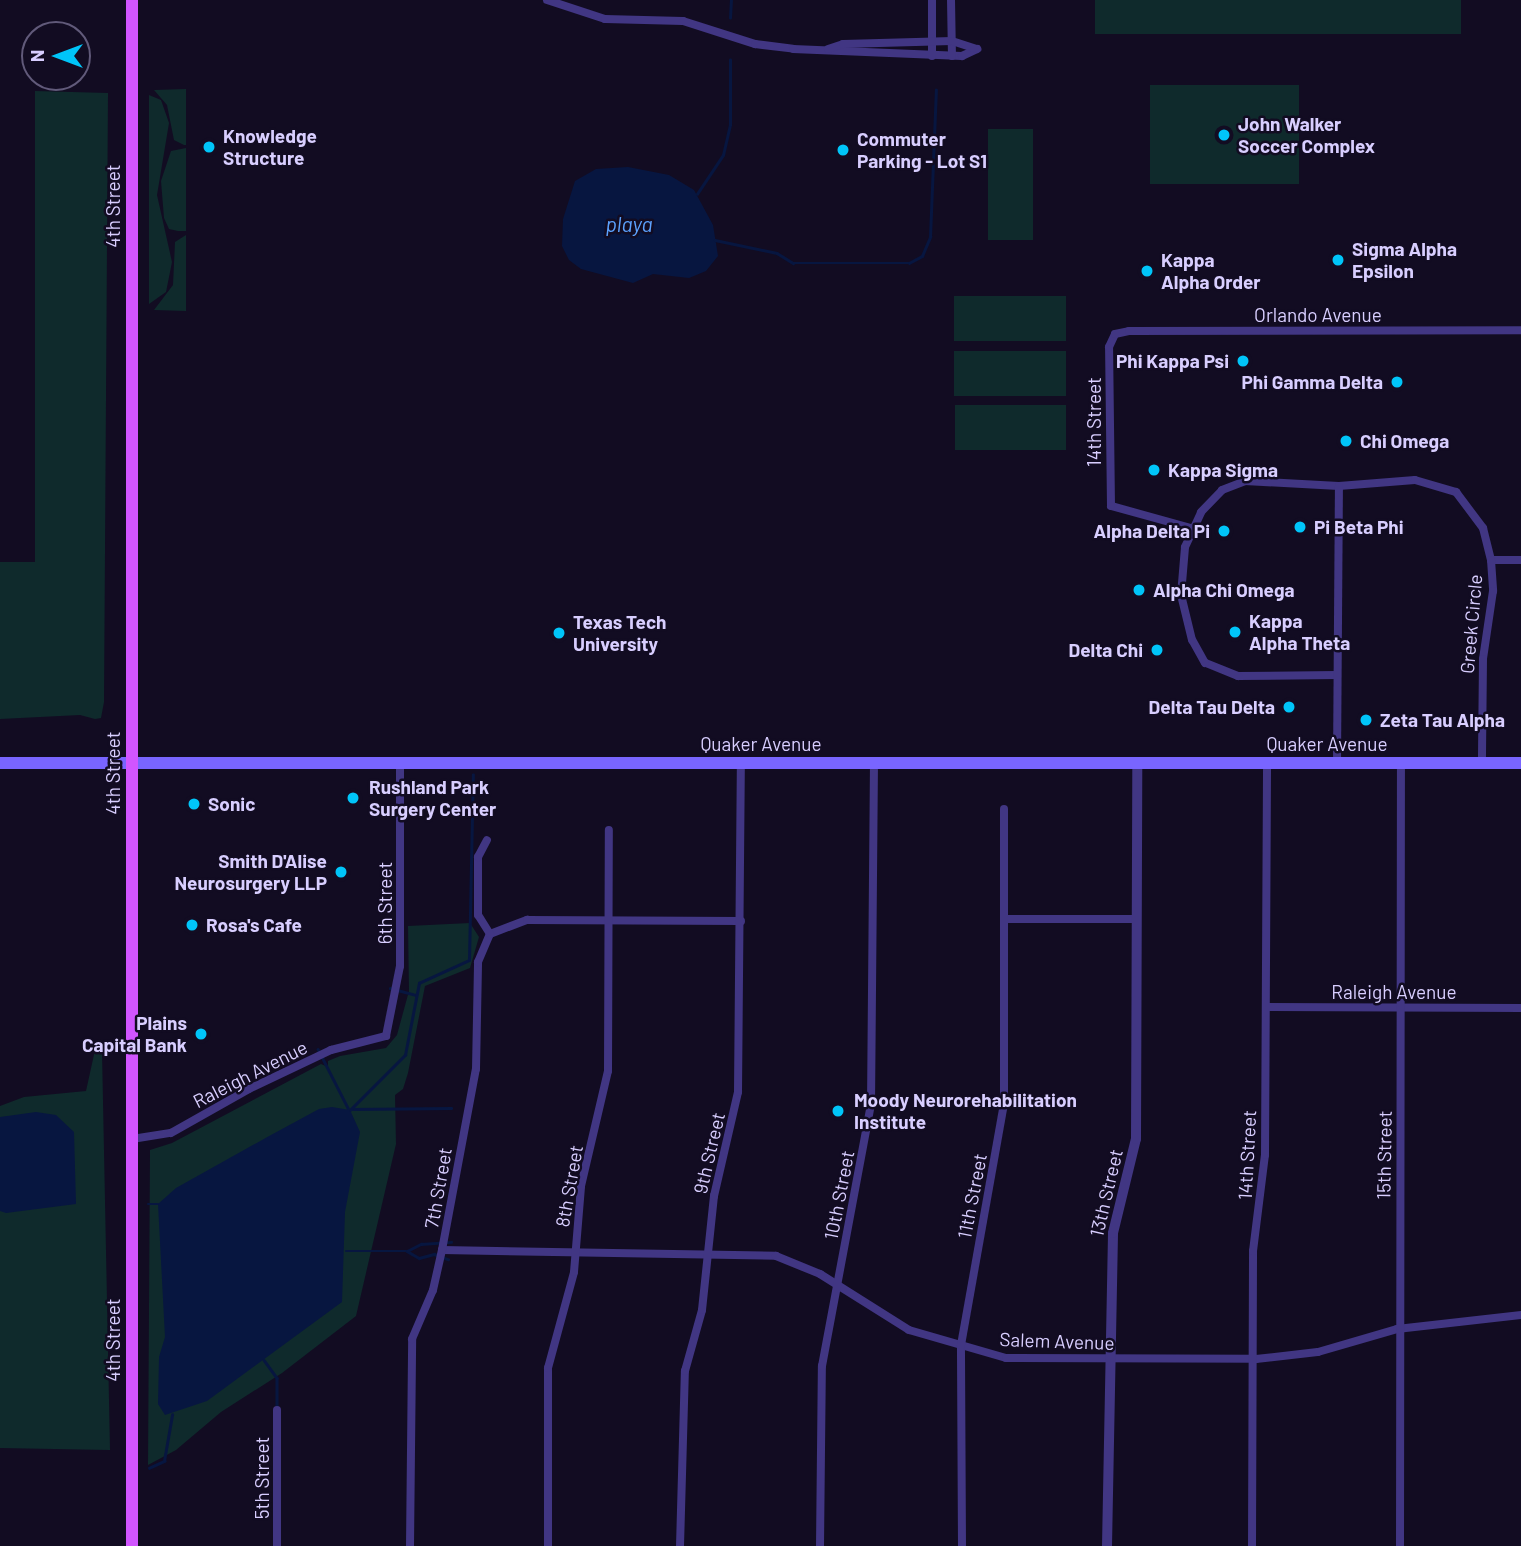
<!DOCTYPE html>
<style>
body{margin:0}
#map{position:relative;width:1521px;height:1546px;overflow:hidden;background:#120c22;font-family:Barlow,sans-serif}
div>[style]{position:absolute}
.green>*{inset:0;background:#0f2a2c;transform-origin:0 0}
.water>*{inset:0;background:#071640}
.stream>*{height:2.5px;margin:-1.25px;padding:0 1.25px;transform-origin:1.25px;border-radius:1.25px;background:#071640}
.minor>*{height:8px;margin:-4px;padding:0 4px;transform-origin:4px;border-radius:4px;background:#413683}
.tertiary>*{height:10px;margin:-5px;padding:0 5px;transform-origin:5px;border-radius:5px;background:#413683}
.secondary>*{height:12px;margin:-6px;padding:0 6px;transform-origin:6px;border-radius:6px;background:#7965ff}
.primary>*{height:12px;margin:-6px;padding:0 6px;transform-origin:6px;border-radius:6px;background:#d155ff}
.dots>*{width:19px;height:19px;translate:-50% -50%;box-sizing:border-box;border:4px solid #120c22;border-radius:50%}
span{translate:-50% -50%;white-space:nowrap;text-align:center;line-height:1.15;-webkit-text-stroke:5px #120c22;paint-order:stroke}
.poi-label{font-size:19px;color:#d8ceff;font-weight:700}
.left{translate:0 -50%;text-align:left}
.right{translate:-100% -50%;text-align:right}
.street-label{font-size:19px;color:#d8ceff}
.water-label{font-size:21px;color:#5ca2ff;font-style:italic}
.north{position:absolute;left:21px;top:21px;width:70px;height:70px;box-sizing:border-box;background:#120c22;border:2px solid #615a7a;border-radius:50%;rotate:270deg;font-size:19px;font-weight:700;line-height:28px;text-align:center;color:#d8ceff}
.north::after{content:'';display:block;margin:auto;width:24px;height:32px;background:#00c5f9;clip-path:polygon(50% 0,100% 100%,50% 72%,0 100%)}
</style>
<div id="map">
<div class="green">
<i style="left:1095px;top:0;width:366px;height:34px"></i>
<i style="left:1150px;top:85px;width:149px;height:99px"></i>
<i style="clip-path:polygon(186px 89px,186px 145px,184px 145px,174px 140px,167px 105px,154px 90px)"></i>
<i style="clip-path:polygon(35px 91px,108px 93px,104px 702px,101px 718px,95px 719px,80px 715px,0 719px,0 562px,35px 562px)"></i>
<i style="clip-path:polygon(149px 95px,161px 100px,169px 123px,157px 195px,172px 262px,166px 292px,149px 304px)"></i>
<i style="left:988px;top:129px;width:45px;height:111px"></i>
<i style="clip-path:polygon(186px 148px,186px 231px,178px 231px,169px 229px,164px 218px,161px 181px,171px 151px)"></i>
<i style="clip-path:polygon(186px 235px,186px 311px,154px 310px,173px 285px,175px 242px)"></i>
<i style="left:954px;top:296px;width:112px;height:45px"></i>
<i style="left:954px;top:351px;width:112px;height:45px"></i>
<i style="left:955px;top:405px;width:111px;height:45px"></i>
<i style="clip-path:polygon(470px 923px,479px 937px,470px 968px,425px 986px,408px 1073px,403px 1089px,395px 1095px,396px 1144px,356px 1316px,282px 1373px,221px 1412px,176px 1450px,148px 1465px,150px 1150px,172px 1143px,321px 1064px,328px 1067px,328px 1061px,340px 1056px,386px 1048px,397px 1035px,409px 991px,408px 926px)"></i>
<i style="clip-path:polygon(95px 1050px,102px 1051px,110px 1450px,0 1448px,0 1106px,24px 1097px,86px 1091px)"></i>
</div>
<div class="water">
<i style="clip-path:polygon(628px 167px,669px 175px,694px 190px,713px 225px,718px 256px,706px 271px,689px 278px,653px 274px,633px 283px,581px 269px,569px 260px,562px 246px,563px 219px,575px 181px,596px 169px)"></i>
<i style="clip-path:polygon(332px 1107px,350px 1110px,360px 1132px,345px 1212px,342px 1302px,207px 1401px,165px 1415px,158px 1404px,159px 1357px,165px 1337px,158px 1204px,176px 1188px,271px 1135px,319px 1109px)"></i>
<i style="clip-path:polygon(36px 1112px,56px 1115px,74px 1132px,76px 1204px,6px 1213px,0 1211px,0 1117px)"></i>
</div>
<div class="stream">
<i style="left:730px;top:18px;width:18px;rotate:-87deg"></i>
<i style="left:697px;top:194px;width:47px;rotate:-56.3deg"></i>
<i style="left:723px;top:155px;width:31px;rotate:-77deg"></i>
<i style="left:730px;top:125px;width:65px;rotate:-90deg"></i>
<i style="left:715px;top:240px;width:63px;rotate:11.8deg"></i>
<i style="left:777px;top:253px;width:19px;rotate:32deg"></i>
<i style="left:793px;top:263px;width:116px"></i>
<i style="left:909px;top:263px;width:15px;rotate:-28deg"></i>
<i style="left:922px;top:256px;width:21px;rotate:-67deg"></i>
<i style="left:930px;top:237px;width:147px;rotate:-87.7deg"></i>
<i style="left:390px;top:988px;width:27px;rotate:15deg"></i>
<i style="left:318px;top:1049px;width:66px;rotate:63deg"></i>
<i style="left:353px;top:1109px;width:98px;rotate:-0.6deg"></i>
<i style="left:350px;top:1110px;width:78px;rotate:-45deg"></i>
<i style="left:405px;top:1055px;width:73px;rotate:-79deg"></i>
<i style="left:419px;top:983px;width:55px;rotate:-24.7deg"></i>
<i style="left:469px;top:960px;width:185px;rotate:-88.8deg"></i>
<i style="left:148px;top:1204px;width:10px"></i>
<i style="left:346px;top:1251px;width:61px"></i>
<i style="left:407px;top:1251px;width:14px;rotate:30deg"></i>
<i style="left:419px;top:1258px;width:16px;rotate:-15deg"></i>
<i style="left:434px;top:1254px;width:15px;rotate:20deg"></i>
<i style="left:407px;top:1251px;width:16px;rotate:-27deg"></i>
<i style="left:421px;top:1244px;width:30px;rotate:-4deg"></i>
<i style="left:264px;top:1360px;width:22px;rotate:54deg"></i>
<i style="left:277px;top:1378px;width:29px;rotate:90deg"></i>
<i style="left:149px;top:1468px;width:17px;rotate:-25deg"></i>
<i style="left:164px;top:1461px;width:47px;rotate:-80.1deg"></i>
</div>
<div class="minor">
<i style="left:547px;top:0;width:61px;rotate:18.1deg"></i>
<i style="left:605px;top:19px;width:78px;rotate:1.5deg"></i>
<i style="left:683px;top:21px;width:76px;rotate:17.7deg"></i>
<i style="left:755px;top:44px;width:38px;rotate:7deg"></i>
<i style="left:793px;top:49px;width:169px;rotate:2.4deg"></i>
<i style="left:962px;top:56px;width:17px;rotate:-25deg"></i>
<i style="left:932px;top:0;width:56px;rotate:90deg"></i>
<i style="left:951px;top:0;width:56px;rotate:89deg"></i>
<i style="left:828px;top:49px;width:16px;rotate:-18deg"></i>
<i style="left:843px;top:44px;width:109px;rotate:-1.6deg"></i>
<i style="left:952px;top:41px;width:26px;rotate:18deg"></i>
<i style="left:1191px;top:528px;width:83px;rotate:-164.6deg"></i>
<i style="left:1111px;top:506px;width:159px;rotate:-90.7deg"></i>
<i style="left:1109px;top:347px;width:14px;rotate:-65deg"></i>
<i style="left:1115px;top:334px;width:14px;rotate:-12deg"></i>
<i style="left:1129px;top:331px;width:392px;rotate:-0.1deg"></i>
<i style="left:1491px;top:560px;width:30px"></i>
<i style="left:1337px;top:675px;width:99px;rotate:179.4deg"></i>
<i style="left:1238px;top:676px;width:35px;rotate:-158deg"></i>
<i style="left:1205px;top:663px;width:26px;rotate:-119deg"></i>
<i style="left:1192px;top:640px;width:46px;rotate:-103.7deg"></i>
<i style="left:1181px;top:595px;width:48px;rotate:-85.2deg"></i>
<i style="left:1185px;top:547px;width:38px;rotate:-65deg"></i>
<i style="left:1201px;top:512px;width:30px;rotate:-46deg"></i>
<i style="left:1222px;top:490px;width:25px;rotate:-21deg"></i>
<i style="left:1245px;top:481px;width:94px;rotate:3deg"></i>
<i style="left:1339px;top:486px;width:76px;rotate:-4.5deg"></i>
<i style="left:1415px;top:480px;width:43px;rotate:16.3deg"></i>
<i style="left:1456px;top:492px;width:45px;rotate:53.1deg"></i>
<i style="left:1483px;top:528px;width:33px;rotate:76deg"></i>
<i style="left:1491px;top:560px;width:31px;rotate:86deg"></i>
<i style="left:1493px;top:591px;width:69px;rotate:98.4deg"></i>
<i style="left:1483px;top:659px;width:104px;rotate:90.6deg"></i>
<i style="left:1337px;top:764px;width:278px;rotate:-89.6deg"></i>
<i style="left:1004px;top:919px;width:132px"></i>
<i style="left:490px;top:934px;width:40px;rotate:-21deg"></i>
<i style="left:527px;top:920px;width:214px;rotate:0.3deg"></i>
<i style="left:1266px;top:1007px;width:255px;rotate:0.2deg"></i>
<i style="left:132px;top:1139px;width:39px;rotate:-9deg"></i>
<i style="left:171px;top:1133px;width:90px;rotate:-29.4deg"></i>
<i style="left:249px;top:1089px;width:91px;rotate:-25.4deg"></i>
<i style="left:331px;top:1050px;width:57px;rotate:-14.3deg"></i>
<i style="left:386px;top:1036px;width:71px;rotate:-78.7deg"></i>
<i style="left:400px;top:966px;width:204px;rotate:-90deg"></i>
<i style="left:442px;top:1250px;width:334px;rotate:1deg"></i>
<i style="left:776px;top:1256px;width:48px;rotate:22.2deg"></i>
<i style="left:820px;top:1274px;width:105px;rotate:32.2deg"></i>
<i style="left:909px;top:1330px;width:101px;rotate:16.1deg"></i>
<i style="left:1006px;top:1358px;width:250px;rotate:0.2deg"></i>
<i style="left:1256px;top:1359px;width:62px;rotate:-6.4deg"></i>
<i style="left:1318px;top:1352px;width:82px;rotate:-16.2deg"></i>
<i style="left:1397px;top:1329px;width:125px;rotate:-6.4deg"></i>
<i style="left:277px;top:1410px;width:136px;rotate:90deg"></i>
<i style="left:410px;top:1546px;width:207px;rotate:-89.4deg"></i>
<i style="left:412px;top:1339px;width:53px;rotate:-66.8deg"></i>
<i style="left:433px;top:1290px;width:41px;rotate:-77.3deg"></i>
<i style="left:442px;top:1250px;width:184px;rotate:-79.4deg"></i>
<i style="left:476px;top:1069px;width:107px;rotate:-88.9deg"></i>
<i style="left:478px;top:962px;width:30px;rotate:-67deg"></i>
<i style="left:490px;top:934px;width:22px;rotate:-122deg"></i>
<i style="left:478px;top:915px;width:58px;rotate:-90deg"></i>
<i style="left:478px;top:857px;width:19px;rotate:-62deg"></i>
<i style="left:548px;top:1546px;width:178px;rotate:-90deg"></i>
<i style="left:548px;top:1368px;width:99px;rotate:-74.8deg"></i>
<i style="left:574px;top:1272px;width:86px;rotate:-85.3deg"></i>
<i style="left:581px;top:1186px;width:118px;rotate:-76.8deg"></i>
<i style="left:608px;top:1071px;width:241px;rotate:-89.8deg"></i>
<i style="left:680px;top:1546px;width:175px;rotate:-88.4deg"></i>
<i style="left:685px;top:1371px;width:63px;rotate:-74.4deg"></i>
<i style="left:702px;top:1310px;width:115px;rotate:-84deg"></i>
<i style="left:714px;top:1196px;width:107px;rotate:-77deg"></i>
<i style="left:738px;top:1092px;width:329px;rotate:-89.5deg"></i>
<i style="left:820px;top:1546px;width:180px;rotate:-89.4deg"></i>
<i style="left:822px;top:1366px;width:266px;rotate:-79.4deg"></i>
<i style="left:871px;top:1105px;width:341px;rotate:-89.5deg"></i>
<i style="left:962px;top:1546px;width:201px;rotate:-90.3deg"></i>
<i style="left:961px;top:1345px;width:246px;rotate:-79.9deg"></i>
<i style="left:1004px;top:1103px;width:294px;rotate:-90deg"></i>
<i style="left:1252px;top:1546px;width:295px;rotate:-89.8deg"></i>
<i style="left:1253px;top:1251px;width:97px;rotate:-82.9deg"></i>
<i style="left:1265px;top:1155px;width:391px;rotate:-89.7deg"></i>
<i style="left:1400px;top:1546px;width:783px;rotate:-89.93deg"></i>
</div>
<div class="tertiary">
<i style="left:1107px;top:1546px;width:313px;rotate:-88.9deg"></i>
<i style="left:1113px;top:1233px;width:97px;rotate:-76.3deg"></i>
<i style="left:1136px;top:1139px;width:375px;rotate:-89.8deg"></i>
</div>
<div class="secondary">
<i style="left:0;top:763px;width:1521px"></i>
</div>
<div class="primary">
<i style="left:132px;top:1546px;width:1546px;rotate:-90deg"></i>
</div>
<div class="dots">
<i style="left:1224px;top:135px;background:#00c5f9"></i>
<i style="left:209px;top:147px;background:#00c5f9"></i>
<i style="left:843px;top:150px;background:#00c5f9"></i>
<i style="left:1338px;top:260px;background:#00c5f9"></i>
<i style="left:1147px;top:271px;background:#00c5f9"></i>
<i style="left:1243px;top:361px;background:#00c5f9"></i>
<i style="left:1397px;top:382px;background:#00c5f9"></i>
<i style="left:1346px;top:441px;background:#00c5f9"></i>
<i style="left:1154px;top:470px;background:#00c5f9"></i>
<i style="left:1300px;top:527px;background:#00c5f9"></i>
<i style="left:1224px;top:531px;background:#00c5f9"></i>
<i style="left:1139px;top:590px;background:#00c5f9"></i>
<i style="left:1235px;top:632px;background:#00c5f9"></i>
<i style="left:559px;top:633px;background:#00c5f9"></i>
<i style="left:1157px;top:650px;background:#00c5f9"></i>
<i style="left:1289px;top:707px;background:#00c5f9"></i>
<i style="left:1366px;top:720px;background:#00c5f9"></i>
<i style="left:353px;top:798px;background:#00c5f9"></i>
<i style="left:194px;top:804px;background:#00c5f9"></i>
<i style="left:341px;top:872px;background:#00c5f9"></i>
<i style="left:192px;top:925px;background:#00c5f9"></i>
<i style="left:201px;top:1034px;background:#00c5f9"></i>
<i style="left:838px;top:1111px;background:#00c5f9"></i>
</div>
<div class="poi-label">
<span class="left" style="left:1238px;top:135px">John Walker<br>Soccer Complex</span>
<span class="left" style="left:223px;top:147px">Knowledge<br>Structure</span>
<span class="left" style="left:857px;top:150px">Commuter<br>Parking - Lot S1</span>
<span class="left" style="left:1352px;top:260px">Sigma Alpha<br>Epsilon</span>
<span class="left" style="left:1161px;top:271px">Kappa<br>Alpha Order</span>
<span class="right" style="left:1229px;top:361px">Phi Kappa Psi</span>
<span class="right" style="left:1383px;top:382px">Phi Gamma Delta</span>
<span class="left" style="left:1360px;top:441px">Chi Omega</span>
<span class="left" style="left:1168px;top:470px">Kappa Sigma</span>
<span class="left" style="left:1314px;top:527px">Pi Beta Phi</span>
<span class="right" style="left:1210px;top:531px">Alpha Delta Pi</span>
<span class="left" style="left:1153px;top:590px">Alpha Chi Omega</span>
<span class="left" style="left:1249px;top:632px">Kappa<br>Alpha Theta</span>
<span class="left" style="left:573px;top:633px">Texas Tech<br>University</span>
<span class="right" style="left:1143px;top:650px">Delta Chi</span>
<span class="right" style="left:1275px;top:707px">Delta Tau Delta</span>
<span class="left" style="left:1380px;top:720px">Zeta Tau Alpha</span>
<span class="left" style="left:369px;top:798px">Rushland Park<br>Surgery Center</span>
<span class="left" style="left:208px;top:804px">Sonic</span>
<span class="right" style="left:327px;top:872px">Smith D'Alise<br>Neurosurgery LLP</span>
<span class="left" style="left:206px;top:925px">Rosa's Cafe</span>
<span class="right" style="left:187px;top:1034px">Plains<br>Capital Bank</span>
<span class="left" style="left:854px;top:1111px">Moody Neurorehabilitation<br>Institute</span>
</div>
<div class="street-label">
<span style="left:113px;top:206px;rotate:-90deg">4th Street</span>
<span style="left:1318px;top:315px">Orlando Avenue</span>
<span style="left:1094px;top:422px;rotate:-90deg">14th Street</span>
<span style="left:1471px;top:624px;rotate:-85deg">Greek Circle</span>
<span style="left:761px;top:744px">Quaker Avenue</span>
<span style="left:1327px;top:744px">Quaker Avenue</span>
<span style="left:113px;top:773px;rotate:-90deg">4th Street</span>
<span style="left:385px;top:903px;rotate:-90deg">6th Street</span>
<span style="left:1394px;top:992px">Raleigh Avenue</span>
<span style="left:250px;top:1074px;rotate:-27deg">Raleigh Avenue</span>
<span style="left:709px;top:1153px;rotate:-77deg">9th Street</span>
<span style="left:1247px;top:1155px;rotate:-87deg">14th Street</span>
<span style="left:1384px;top:1155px;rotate:-89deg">15th Street</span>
<span style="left:569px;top:1186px;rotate:-80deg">8th Street</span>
<span style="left:438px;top:1188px;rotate:-80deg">7th Street</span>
<span style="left:1106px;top:1193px;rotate:-77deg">13th Street</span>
<span style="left:839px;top:1195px;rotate:-79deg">10th Street</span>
<span style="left:972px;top:1196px;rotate:-79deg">11th Street</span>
<span style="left:113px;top:1340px;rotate:-90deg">4th Street</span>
<span style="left:1057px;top:1341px;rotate:2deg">Salem Avenue</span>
<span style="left:262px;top:1478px;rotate:-90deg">5th Street</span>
</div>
<div class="water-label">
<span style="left:629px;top:224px">playa</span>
</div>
<div class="north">N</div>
</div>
